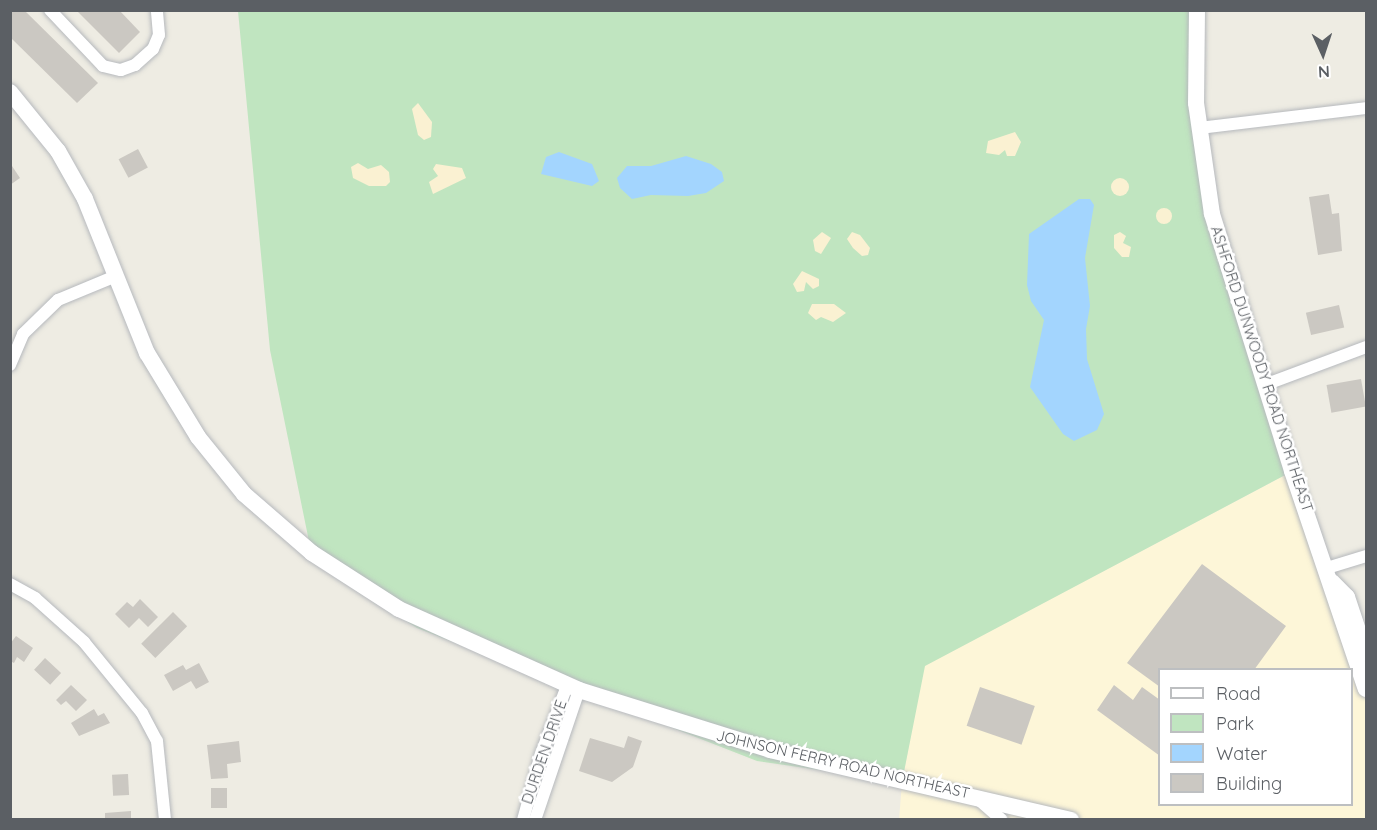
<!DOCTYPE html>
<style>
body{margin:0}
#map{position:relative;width:1377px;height:830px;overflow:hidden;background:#eeece3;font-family:Quicksand,sans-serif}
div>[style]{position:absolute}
.commercial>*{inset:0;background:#fdf6d8}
.green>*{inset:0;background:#c0e5c0}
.sand>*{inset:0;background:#faf1d2}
.round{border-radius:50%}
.water>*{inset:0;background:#a3d5fe}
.building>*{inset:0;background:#cbc8c2;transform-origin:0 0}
.roads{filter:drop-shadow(0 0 2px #b6b9bd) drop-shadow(0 0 2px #b6b9bd)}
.minor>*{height:12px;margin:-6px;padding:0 6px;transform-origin:6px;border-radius:6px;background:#fff}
.secondary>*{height:16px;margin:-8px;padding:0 8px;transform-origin:8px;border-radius:8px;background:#fff}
span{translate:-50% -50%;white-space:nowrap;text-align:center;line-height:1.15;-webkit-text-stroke:5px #fff;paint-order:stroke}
.street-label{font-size:15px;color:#5b5f64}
.frame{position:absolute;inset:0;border:12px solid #5b5f64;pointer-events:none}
.legend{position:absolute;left:1158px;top:668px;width:195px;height:138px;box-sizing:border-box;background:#fff;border:2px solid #bdbfc1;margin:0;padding:8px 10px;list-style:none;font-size:18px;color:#5b5f64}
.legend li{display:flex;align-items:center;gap:12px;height:30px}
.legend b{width:30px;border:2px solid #bdbfc1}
.north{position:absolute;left:1293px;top:24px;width:60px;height:60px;-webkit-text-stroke:4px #fff;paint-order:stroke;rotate:177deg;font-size:16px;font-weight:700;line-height:24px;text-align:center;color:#5b5f64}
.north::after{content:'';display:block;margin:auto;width:21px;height:27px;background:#5b5f64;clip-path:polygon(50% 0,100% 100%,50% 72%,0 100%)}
</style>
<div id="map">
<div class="commercial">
<i style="clip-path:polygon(evenodd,1289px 473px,1366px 697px,1366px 819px,899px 820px,902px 782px,924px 666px,1289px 473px,1160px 670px,1352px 670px,1352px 804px,1160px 804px,1160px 670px)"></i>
</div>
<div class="green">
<i style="clip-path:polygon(238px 11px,1192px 11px,1189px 31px,1225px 255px,1289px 473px,925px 666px,902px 782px,757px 761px,417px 628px,313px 561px,270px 350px)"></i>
</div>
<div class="sand">
<i style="clip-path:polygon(418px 103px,432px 122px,431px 137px,424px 140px,418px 135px,412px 109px)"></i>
<i style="clip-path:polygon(1015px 132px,1021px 142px,1015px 156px,1007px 156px,1005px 150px,999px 155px,986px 153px,988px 141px)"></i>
<i style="clip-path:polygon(358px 163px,368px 169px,381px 165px,389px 172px,390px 182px,386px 186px,369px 186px,353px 178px,351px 167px)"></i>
<i style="clip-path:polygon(436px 164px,462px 168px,466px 178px,433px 194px,429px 182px,438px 176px,433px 169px)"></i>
<i class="round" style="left:1111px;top:178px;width:18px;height:18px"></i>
<i class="round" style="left:1156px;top:208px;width:16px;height:16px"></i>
<i style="clip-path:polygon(822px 232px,831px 238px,821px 254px,815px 251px,813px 240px)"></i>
<i style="clip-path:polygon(852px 232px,860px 235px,870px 248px,868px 255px,862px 256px,853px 248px,847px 239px)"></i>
<i style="clip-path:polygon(1120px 232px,1126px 236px,1123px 243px,1131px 247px,1129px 257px,1122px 257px,1114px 248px,1114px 235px)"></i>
<i style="clip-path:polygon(802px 271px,819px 279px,819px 286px,813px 289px,806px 282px,804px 291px,797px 292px,793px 284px)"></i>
<i style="clip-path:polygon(812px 304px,834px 304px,846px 313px,833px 322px,821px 317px,816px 320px,808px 313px)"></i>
</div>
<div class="water">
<i style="clip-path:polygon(559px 152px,592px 164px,599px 181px,592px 186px,541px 174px,546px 157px)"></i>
<i style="clip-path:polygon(686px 156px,711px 164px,722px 172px,724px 181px,706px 193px,688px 196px,651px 195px,632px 199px,620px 188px,617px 178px,627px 166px,651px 166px)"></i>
<i style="clip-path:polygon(1079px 199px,1090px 199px,1094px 205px,1085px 258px,1090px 306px,1086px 329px,1087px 359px,1104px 414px,1097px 430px,1074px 441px,1063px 434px,1030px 387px,1044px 320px,1031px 301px,1027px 285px,1029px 234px)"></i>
</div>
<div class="building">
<i style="clip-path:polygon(10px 10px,24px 10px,98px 83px,77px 103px,10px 37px)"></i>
<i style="clip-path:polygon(76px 10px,119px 10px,140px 32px,119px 53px)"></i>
<i style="left:138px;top:149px;width:21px;height:22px;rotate:62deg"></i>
<i style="clip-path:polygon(10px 163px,20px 178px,10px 185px)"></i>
<i style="clip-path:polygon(1329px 194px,1332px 214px,1339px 213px,1342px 251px,1318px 255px,1309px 197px)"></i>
<i style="left:1339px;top:305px;width:23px;height:34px;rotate:77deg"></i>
<i style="left:1361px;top:379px;width:28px;height:35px;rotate:80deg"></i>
<i style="clip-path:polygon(1202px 564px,1286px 626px,1254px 670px,1160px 670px,1160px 687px,1127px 663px)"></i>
<i style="clip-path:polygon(140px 599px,158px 617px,148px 627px,139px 618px,129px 628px,115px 614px,127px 602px,133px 607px)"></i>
<i style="left:173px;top:612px;width:20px;height:45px;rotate:45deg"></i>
<i style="clip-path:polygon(16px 636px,33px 648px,24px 662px,17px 657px,14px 663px,10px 661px,10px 644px)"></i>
<i style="left:45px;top:658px;width:22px;height:16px;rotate:43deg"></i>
<i style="clip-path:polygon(199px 663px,209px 682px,196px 689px,191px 681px,173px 691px,164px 675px,183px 665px,186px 670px)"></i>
<i style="clip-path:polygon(71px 685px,87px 700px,76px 711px,66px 701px,61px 705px,56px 700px)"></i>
<i style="clip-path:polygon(1114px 685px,1133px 700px,1142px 687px,1160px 700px,1160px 756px,1097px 710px)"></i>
<i style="left:980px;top:687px;width:58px;height:41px;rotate:19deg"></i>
<i style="clip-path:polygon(94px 709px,98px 716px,104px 713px,110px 723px,79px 736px,71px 723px)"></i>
<i style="clip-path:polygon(628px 736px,642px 741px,633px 767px,612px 782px,579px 771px,590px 738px,624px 748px)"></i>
<i style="clip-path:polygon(239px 741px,241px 762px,227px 764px,228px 778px,211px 779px,207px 745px)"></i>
<i style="left:128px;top:774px;width:21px;height:16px;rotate:87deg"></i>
<i style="left:211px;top:788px;width:16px;height:20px"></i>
<i style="clip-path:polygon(131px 811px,131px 820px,105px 820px,105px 813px)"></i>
</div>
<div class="roads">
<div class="minor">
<i style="left:50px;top:10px;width:77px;rotate:46.6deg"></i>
<i style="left:103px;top:66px;width:18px;rotate:13deg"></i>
<i style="left:121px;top:70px;width:15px;rotate:-20deg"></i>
<i style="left:135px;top:65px;width:24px;rotate:-42deg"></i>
<i style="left:153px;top:49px;width:15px;rotate:-67deg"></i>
<i style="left:159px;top:35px;width:25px;rotate:-95deg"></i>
<i style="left:1199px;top:128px;width:168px;rotate:-6.8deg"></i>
<i style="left:10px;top:365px;width:34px;rotate:-67deg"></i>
<i style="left:23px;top:334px;width:49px;rotate:-44.2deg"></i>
<i style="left:58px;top:300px;width:63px;rotate:-22.5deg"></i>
<i style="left:1267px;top:384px;width:106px;rotate:-20.5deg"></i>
<i style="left:1327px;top:568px;width:41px;rotate:-17.1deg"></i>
<i style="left:10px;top:584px;width:29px;rotate:29deg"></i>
<i style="left:35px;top:598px;width:66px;rotate:41.9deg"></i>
<i style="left:84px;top:642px;width:92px;rotate:50.8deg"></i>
<i style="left:142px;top:713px;width:32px;rotate:62deg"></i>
<i style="left:157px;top:741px;width:79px;rotate:84.2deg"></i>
<i style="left:979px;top:800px;width:30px;rotate:41deg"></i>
<i style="left:523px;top:820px;width:68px;rotate:-74.7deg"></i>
<i style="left:541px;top:754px;width:73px;rotate:-69.1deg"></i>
<i style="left:535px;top:820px;width:137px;rotate:-71.3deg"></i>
</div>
<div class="secondary">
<i style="left:1197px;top:10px;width:93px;rotate:90.6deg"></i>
<i style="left:1196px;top:103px;width:112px;rotate:81.8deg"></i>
<i style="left:1212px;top:214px;width:269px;rotate:72.7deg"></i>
<i style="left:1292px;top:471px;width:230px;rotate:71.3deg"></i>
<i style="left:10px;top:92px;width:76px;rotate:50.9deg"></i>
<i style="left:58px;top:151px;width:55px;rotate:60.6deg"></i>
<i style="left:85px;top:199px;width:166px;rotate:68.1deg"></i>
<i style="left:147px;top:353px;width:98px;rotate:58.7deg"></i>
<i style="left:198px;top:437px;width:73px;rotate:51.1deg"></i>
<i style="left:244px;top:494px;width:90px;rotate:40.9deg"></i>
<i style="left:312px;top:553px;width:103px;rotate:32.8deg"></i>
<i style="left:399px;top:609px;width:197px;rotate:24.2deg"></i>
<i style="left:579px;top:690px;width:200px;rotate:17.4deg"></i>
<i style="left:770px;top:750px;width:309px;rotate:13.1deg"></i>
<i style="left:1332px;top:582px;width:21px;rotate:45deg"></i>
<i style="left:1347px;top:597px;width:60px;rotate:71.6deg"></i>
</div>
</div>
<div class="street-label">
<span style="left:1262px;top:369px;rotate:72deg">ASHFORD DUNWOODY ROAD NORTHEAST</span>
<span style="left:544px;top:752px;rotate:-71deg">DURDEN DRIVE</span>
<span style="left:843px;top:764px;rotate:13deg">JOHNSON FERRY ROAD NORTHEAST</span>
</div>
<div class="frame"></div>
<ul class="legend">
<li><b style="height:8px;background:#fff"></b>Road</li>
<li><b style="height:16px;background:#c0e5c0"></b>Park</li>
<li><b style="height:16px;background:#a3d5fe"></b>Water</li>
<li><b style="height:16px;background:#cbc8c2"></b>Building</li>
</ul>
<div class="north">N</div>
</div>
